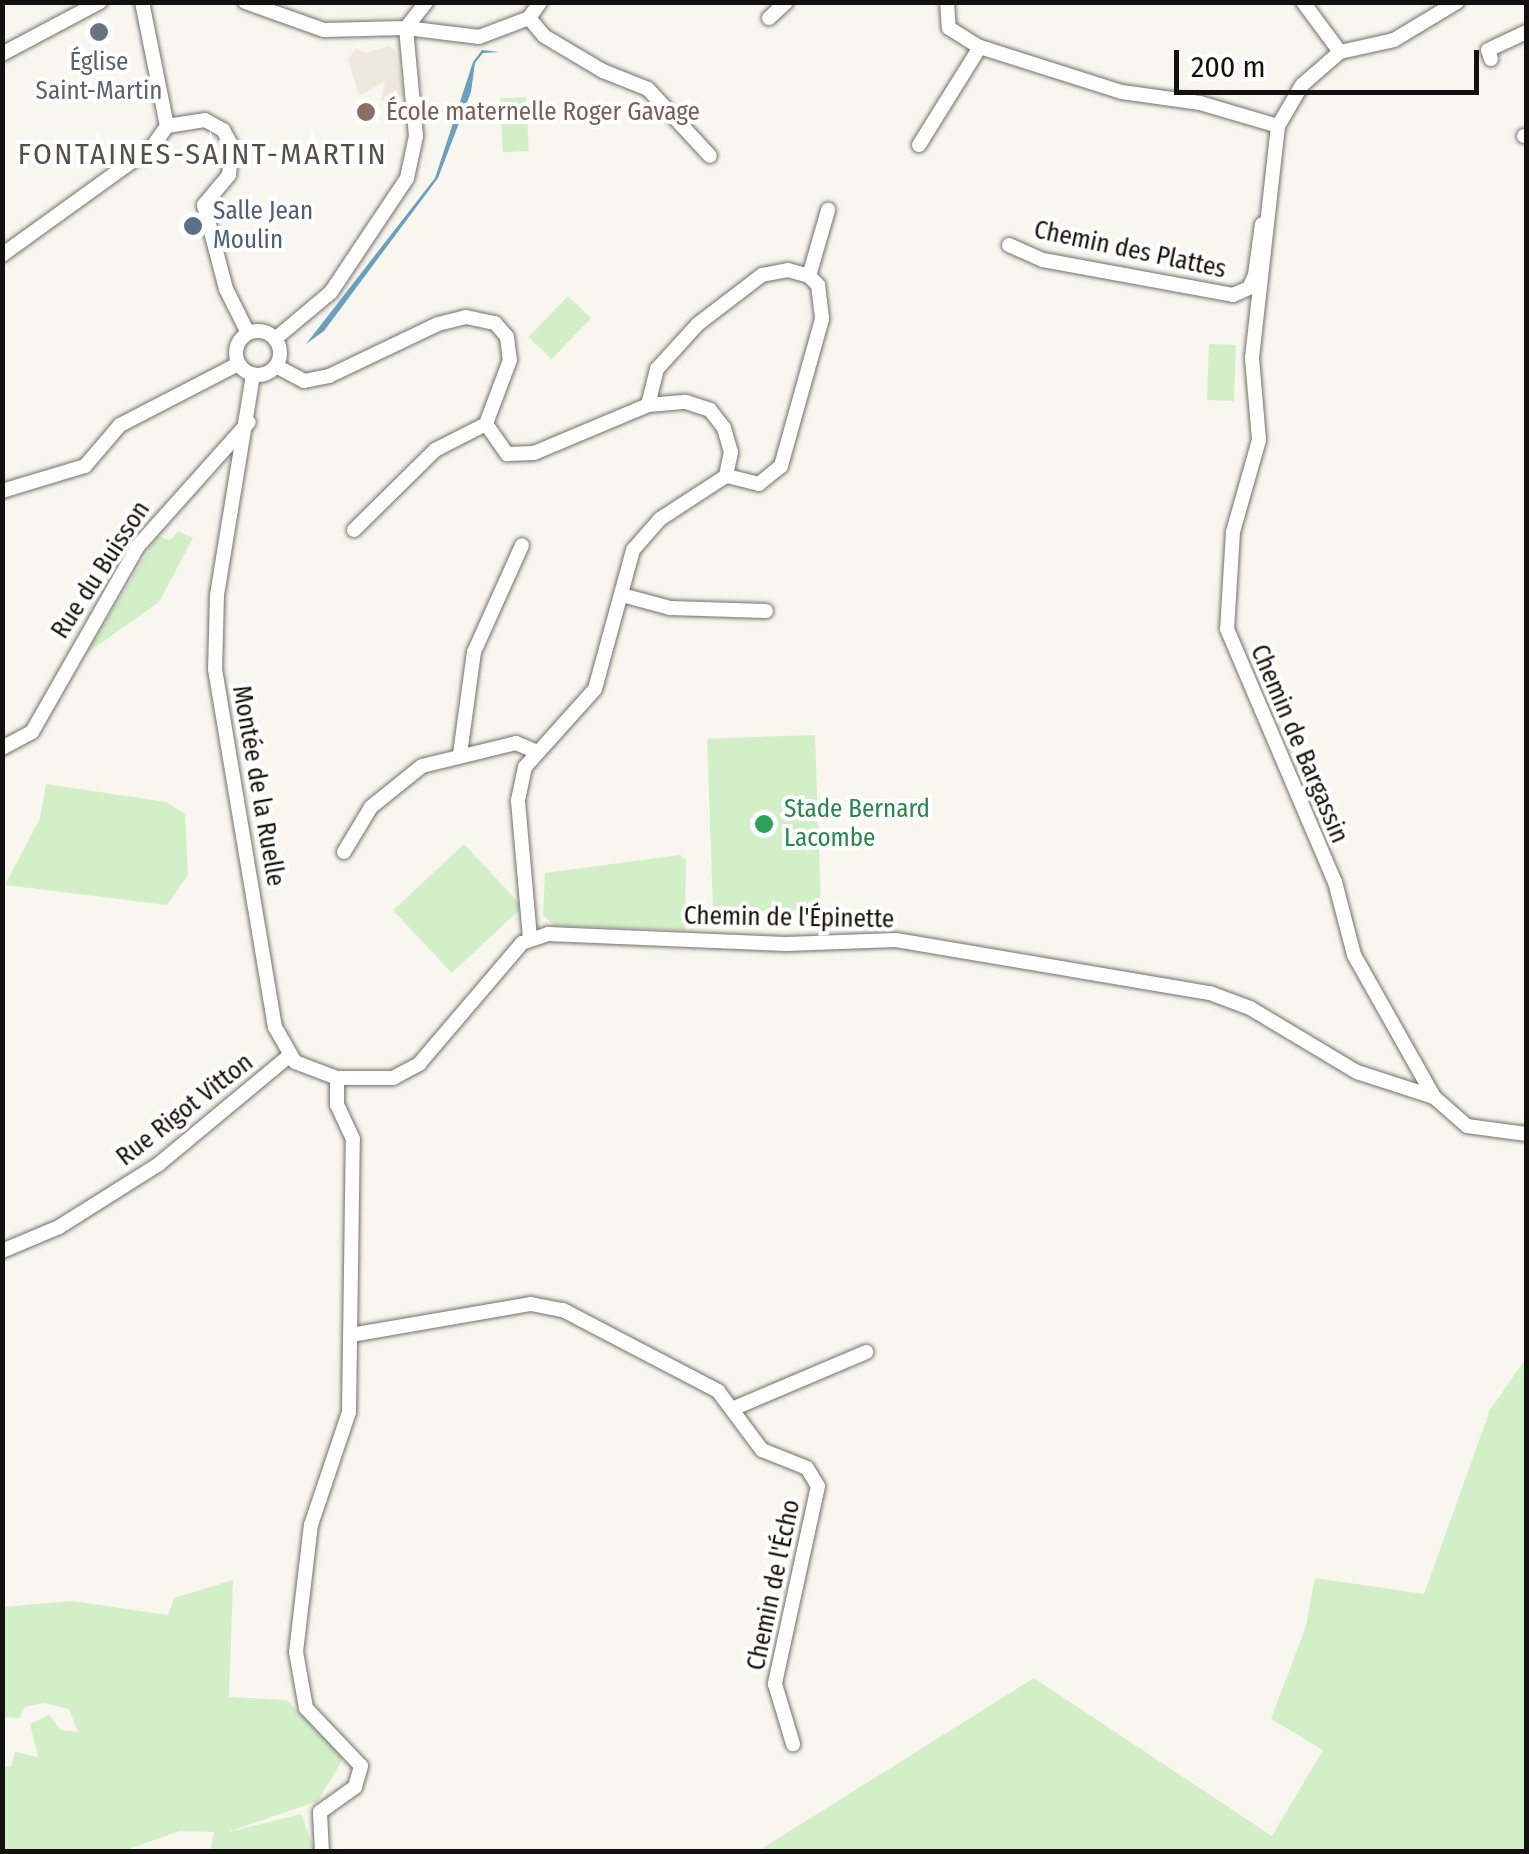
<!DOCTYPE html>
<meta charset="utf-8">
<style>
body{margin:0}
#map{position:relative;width:1529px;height:1854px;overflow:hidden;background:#f9f6f0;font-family:"Fira Sans Condensed",sans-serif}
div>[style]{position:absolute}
.built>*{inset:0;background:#efe8dc}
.green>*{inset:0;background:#d3efc7;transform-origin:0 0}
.water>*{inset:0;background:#6ba0bd}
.roads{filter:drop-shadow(0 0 2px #73706b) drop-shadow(0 0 2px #73706b)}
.minor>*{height:14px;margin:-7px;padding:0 7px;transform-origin:7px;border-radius:7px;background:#fff}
.minor>.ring{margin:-7px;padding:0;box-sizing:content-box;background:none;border:14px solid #fff;border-radius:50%}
.dots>*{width:28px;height:28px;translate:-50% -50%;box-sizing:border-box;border:5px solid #fff;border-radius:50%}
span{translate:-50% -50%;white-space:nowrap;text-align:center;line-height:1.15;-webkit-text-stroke:8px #fff;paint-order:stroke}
.worship-label{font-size:25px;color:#5b616d}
.education-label{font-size:25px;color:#785e54}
.left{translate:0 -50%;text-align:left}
.service-label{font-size:25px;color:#4e5e75}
.street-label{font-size:25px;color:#12110f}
.leisure-label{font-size:25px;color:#27864d}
.quarter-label{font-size:30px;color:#53504b;letter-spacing:2.5px}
.frame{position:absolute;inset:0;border:5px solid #12110f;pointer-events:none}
.scale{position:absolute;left:1174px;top:50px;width:305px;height:45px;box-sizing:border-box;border:5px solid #12110f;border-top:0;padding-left:12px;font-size:30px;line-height:35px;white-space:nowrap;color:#12110f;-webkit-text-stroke:8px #fff;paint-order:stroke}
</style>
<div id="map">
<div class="built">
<i style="clip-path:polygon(389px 46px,395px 50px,404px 96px,381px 101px,385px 81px,359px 96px,348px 60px,356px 48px,366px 53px)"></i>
</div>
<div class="green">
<i style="left:526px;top:97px;width:54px;height:26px;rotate:87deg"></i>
<i style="left:568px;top:296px;width:32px;height:57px;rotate:44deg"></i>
<i style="left:1209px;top:344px;width:27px;height:56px;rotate:2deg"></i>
<i style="clip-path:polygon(178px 531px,193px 538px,159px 602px,87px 653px,157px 536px,170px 540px)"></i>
<i style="left:815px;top:735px;width:174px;height:108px;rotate:88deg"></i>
<i style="clip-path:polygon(46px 784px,166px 802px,185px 814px,188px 875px,167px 905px,5px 885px,40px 818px)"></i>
<i style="left:464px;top:844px;width:86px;height:97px;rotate:47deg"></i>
<i style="clip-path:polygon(680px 855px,686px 860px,685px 930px,555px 926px,543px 915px,545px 873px)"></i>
<i style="clip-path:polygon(1526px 1358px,1526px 1851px,758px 1851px,1034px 1678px,1272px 1836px,1323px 1750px,1271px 1719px,1306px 1626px,1315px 1578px,1424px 1594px,1490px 1410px)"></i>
<i style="clip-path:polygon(233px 1580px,229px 1697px,287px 1700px,344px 1757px,318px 1801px,225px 1833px,301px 1814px,315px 1851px,210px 1851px,214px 1832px,179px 1831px,124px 1851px,3px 1852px,3px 1767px,11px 1766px,15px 1752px,38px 1757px,30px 1724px,49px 1715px,61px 1730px,78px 1732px,69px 1709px,43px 1703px,25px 1707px,19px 1718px,3px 1717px,3px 1607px,72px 1601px,168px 1615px,174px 1598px)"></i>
</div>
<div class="water">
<i style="clip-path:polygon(482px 50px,499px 52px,483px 53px,475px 63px,471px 92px,438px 178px,324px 331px,306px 344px,435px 178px,473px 62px)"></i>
</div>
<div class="roads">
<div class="minor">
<i style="left:142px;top:2px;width:126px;rotate:78.6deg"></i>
<i style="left:245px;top:2px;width:84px;rotate:19.5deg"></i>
<i style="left:324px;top:30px;width:82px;rotate:-1.4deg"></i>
<i style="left:406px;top:28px;width:74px;rotate:7deg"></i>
<i style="left:479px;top:37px;width:53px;rotate:-20.8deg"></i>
<i style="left:529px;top:18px;width:19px;rotate:-55deg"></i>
<i style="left:947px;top:2px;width:26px;rotate:86deg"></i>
<i style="left:949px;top:28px;width:36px;rotate:32deg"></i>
<i style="left:980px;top:47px;width:149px;rotate:17.6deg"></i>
<i style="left:1122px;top:92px;width:79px;rotate:8deg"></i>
<i style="left:1200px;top:103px;width:81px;rotate:16.4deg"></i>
<i style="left:1303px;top:2px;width:62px;rotate:53.5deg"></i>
<i style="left:529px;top:18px;width:23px;rotate:50deg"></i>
<i style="left:544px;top:36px;width:69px;rotate:30.7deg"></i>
<i style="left:603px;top:71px;width:48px;rotate:21.8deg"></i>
<i style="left:648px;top:89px;width:91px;rotate:47.2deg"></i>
<i style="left:769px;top:18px;width:23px;rotate:-43deg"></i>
<i style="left:406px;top:28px;width:33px;rotate:-52deg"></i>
<i style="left:1340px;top:52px;width:50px;rotate:139deg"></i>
<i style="left:1302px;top:85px;width:48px;rotate:120.3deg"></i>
<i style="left:1278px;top:126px;width:233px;rotate:96.4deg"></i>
<i style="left:1252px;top:358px;width:82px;rotate:85.1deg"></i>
<i style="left:1259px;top:440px;width:96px;rotate:105.8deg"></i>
<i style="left:1233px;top:532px;width:97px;rotate:93.5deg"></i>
<i style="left:1227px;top:629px;width:275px;rotate:66.9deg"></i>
<i style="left:1335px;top:882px;width:75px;rotate:75.4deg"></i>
<i style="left:1354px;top:955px;width:163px;rotate:60.6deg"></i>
<i style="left:1340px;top:52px;width:55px;rotate:-12.5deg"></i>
<i style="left:1394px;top:40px;width:74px;rotate:-31.1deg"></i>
<i style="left:2px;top:54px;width:111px;rotate:-28deg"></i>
<i style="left:1491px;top:59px;width:9px;rotate:-108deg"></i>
<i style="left:1488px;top:50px;width:42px;rotate:-25.3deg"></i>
<i style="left:167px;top:126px;width:38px;rotate:-9deg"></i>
<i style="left:205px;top:120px;width:21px;rotate:29deg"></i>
<i style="left:223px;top:130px;width:18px;rotate:61deg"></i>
<i style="left:232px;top:146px;width:29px;rotate:96deg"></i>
<i style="left:229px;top:175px;width:39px;rotate:130deg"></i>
<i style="left:204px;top:205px;width:87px;rotate:75.3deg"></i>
<i style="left:226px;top:289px;width:49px;rotate:63.4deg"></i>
<i style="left:1524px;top:136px;width:2px"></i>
<i style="left:919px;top:145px;width:115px;rotate:-58.1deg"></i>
<i style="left:1009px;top:245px;width:37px;rotate:24deg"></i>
<i style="left:1043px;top:260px;width:193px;rotate:10.4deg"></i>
<i style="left:1233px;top:295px;width:17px;rotate:-24deg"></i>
<i style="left:1249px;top:288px;width:14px;rotate:-65deg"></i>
<i style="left:1255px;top:275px;width:51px;rotate:-82.2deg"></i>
<i style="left:2px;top:255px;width:186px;rotate:-35.8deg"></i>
<i style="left:153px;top:146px;width:24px;rotate:-55deg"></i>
<i style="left:809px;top:276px;width:69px;rotate:-73.9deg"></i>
<i class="ring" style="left:236px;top:331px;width:30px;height:30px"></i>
<i style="left:275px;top:339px;width:73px;rotate:-40deg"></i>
<i style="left:331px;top:292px;width:137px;rotate:-56.3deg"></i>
<i style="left:407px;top:178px;width:43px;rotate:-77.9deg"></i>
<i style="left:416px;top:136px;width:108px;rotate:-95.3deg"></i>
<i style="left:276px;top:366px;width:32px;rotate:28deg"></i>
<i style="left:304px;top:381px;width:25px;rotate:-11deg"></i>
<i style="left:329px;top:376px;width:121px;rotate:-25.5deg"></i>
<i style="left:438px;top:324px;width:29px;rotate:-14deg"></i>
<i style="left:466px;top:317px;width:30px;rotate:12deg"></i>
<i style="left:495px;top:323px;width:18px;rotate:49deg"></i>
<i style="left:507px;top:337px;width:23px;rotate:83deg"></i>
<i style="left:510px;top:360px;width:68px;rotate:110.6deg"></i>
<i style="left:486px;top:424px;width:37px;rotate:55deg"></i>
<i style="left:507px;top:454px;width:27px;rotate:-2deg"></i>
<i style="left:534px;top:453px;width:124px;rotate:-22.8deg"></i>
<i style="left:648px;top:405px;width:38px;rotate:-5deg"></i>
<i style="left:686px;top:402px;width:25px;rotate:18deg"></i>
<i style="left:710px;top:410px;width:23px;rotate:52deg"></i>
<i style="left:724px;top:428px;width:25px;rotate:74deg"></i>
<i style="left:731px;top:452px;width:25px;rotate:102deg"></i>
<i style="left:726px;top:476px;width:79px;rotate:146.9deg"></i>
<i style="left:660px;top:519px;width:41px;rotate:131.1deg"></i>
<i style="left:633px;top:550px;width:144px;rotate:105.3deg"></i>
<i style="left:595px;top:689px;width:105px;rotate:131.9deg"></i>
<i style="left:525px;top:767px;width:35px;rotate:102deg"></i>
<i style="left:518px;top:801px;width:138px;rotate:85deg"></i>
<i style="left:253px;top:375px;width:223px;rotate:99.3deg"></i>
<i style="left:217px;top:595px;width:74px;rotate:91.5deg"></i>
<i style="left:215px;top:669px;width:363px;rotate:80.5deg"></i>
<i style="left:275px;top:1027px;width:40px;rotate:60.3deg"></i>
<i style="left:295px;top:1062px;width:45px;rotate:20.9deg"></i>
<i style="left:337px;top:1078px;width:56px"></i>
<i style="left:393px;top:1078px;width:30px;rotate:-28deg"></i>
<i style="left:419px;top:1064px;width:159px;rotate:-49.6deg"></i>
<i style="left:522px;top:943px;width:28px;rotate:-19deg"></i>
<i style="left:548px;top:934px;width:238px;rotate:2.4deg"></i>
<i style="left:786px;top:944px;width:110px;rotate:-2.1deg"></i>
<i style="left:896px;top:940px;width:318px;rotate:9.6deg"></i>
<i style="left:1210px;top:993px;width:43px;rotate:20.6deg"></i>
<i style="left:1250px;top:1008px;width:125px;rotate:30.9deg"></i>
<i style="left:1357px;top:1072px;width:81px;rotate:18deg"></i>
<i style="left:1434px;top:1097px;width:44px;rotate:41.3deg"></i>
<i style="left:1467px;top:1126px;width:60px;rotate:7.7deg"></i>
<i style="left:648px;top:405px;width:37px;rotate:-76deg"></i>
<i style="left:657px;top:369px;width:61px;rotate:-47.7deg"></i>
<i style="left:698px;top:324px;width:81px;rotate:-37.4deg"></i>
<i style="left:762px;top:275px;width:26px;rotate:-11deg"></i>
<i style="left:788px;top:270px;width:22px;rotate:16deg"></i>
<i style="left:809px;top:276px;width:13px;rotate:45deg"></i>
<i style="left:818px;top:285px;width:34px;rotate:83deg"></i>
<i style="left:822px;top:319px;width:153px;rotate:105.6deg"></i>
<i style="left:781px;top:466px;width:28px;rotate:141deg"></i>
<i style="left:759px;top:484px;width:34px;rotate:-166deg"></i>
<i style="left:2px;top:491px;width:87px;rotate:-16.8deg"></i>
<i style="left:85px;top:466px;width:54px;rotate:-49.5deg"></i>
<i style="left:120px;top:425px;width:133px;rotate:-27.3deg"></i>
<i style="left:354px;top:530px;width:114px;rotate:-44.6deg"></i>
<i style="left:435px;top:450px;width:57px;rotate:-27deg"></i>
<i style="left:622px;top:595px;width:50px;rotate:15.2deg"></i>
<i style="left:670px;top:608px;width:96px;rotate:1.8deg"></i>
<i style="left:2px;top:748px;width:34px;rotate:-28deg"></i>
<i style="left:32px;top:732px;width:214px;rotate:-60.3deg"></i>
<i style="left:138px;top:546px;width:166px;rotate:-48.2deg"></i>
<i style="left:460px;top:754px;width:103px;rotate:-82.2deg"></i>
<i style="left:474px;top:652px;width:117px;rotate:-65.8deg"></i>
<i style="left:344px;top:852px;width:52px;rotate:-59deg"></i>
<i style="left:371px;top:807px;width:65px;rotate:-38.8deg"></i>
<i style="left:422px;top:766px;width:97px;rotate:-13.7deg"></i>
<i style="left:516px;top:743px;width:21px;rotate:23deg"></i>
<i style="left:2px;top:1251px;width:62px;rotate:-22.8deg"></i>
<i style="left:59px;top:1227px;width:118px;rotate:-32.2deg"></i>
<i style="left:159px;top:1164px;width:168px;rotate:-39.7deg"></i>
<i style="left:351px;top:1335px;width:183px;rotate:-9.8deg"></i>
<i style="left:531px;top:1304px;width:33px;rotate:11deg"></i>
<i style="left:563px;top:1310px;width:175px;rotate:27.6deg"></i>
<i style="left:718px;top:1391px;width:74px;rotate:53.3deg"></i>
<i style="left:762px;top:1450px;width:48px;rotate:21.8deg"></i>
<i style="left:807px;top:1468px;width:21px;rotate:59deg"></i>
<i style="left:818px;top:1486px;width:203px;rotate:102.3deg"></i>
<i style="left:775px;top:1684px;width:63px;rotate:73.3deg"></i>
<i style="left:732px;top:1409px;width:146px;rotate:-23deg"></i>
<i style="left:322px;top:1852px;width:40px;rotate:-92.9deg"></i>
<i style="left:320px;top:1812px;width:43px;rotate:-35.5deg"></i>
<i style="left:355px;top:1787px;width:22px;rotate:-74deg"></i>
<i style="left:361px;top:1766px;width:80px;rotate:-133.5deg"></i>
<i style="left:306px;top:1708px;width:57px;rotate:-100.1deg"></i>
<i style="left:296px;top:1652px;width:128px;rotate:-83.3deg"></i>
<i style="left:311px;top:1525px;width:119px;rotate:-71.4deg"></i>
<i style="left:349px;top:1412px;width:273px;rotate:-89.2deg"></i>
<i style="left:353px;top:1139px;width:38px;rotate:-115deg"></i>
<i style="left:337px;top:1105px;width:27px;rotate:-90deg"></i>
</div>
</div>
<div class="dots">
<i style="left:99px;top:32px;background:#6b7280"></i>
<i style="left:366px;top:112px;background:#8d6e63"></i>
<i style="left:193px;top:226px;background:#5c6f8a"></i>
<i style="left:764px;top:824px;background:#2e9e5b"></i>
</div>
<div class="worship-label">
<span style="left:99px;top:77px">Église<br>Saint-Martin</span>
</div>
<div class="education-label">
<span class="left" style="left:386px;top:112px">École maternelle Roger Gavage</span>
</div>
<div class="service-label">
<span class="left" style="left:213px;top:226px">Salle Jean<br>Moulin</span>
</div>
<div class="street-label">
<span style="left:1130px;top:250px;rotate:12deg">Chemin des Plattes</span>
<span style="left:101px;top:570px;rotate:-57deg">Rue du Buisson</span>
<span style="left:1299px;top:744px;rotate:67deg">Chemin de Bargassin</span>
<span style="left:258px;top:786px;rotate:80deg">Montée de la Ruelle</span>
<span style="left:789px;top:918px;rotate:1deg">Chemin de l'Épinette</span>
<span style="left:185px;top:1110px;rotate:-38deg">Rue Rigot Vitton</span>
<span style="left:774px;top:1585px;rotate:-78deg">Chemin de l'Écho</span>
</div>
<div class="leisure-label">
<span class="left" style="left:784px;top:824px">Stade Bernard<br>Lacombe</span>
</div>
<div class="quarter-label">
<span style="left:203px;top:154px">FONTAINES-SAINT-MARTIN</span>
</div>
<div class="frame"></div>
<div class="scale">200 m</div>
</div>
